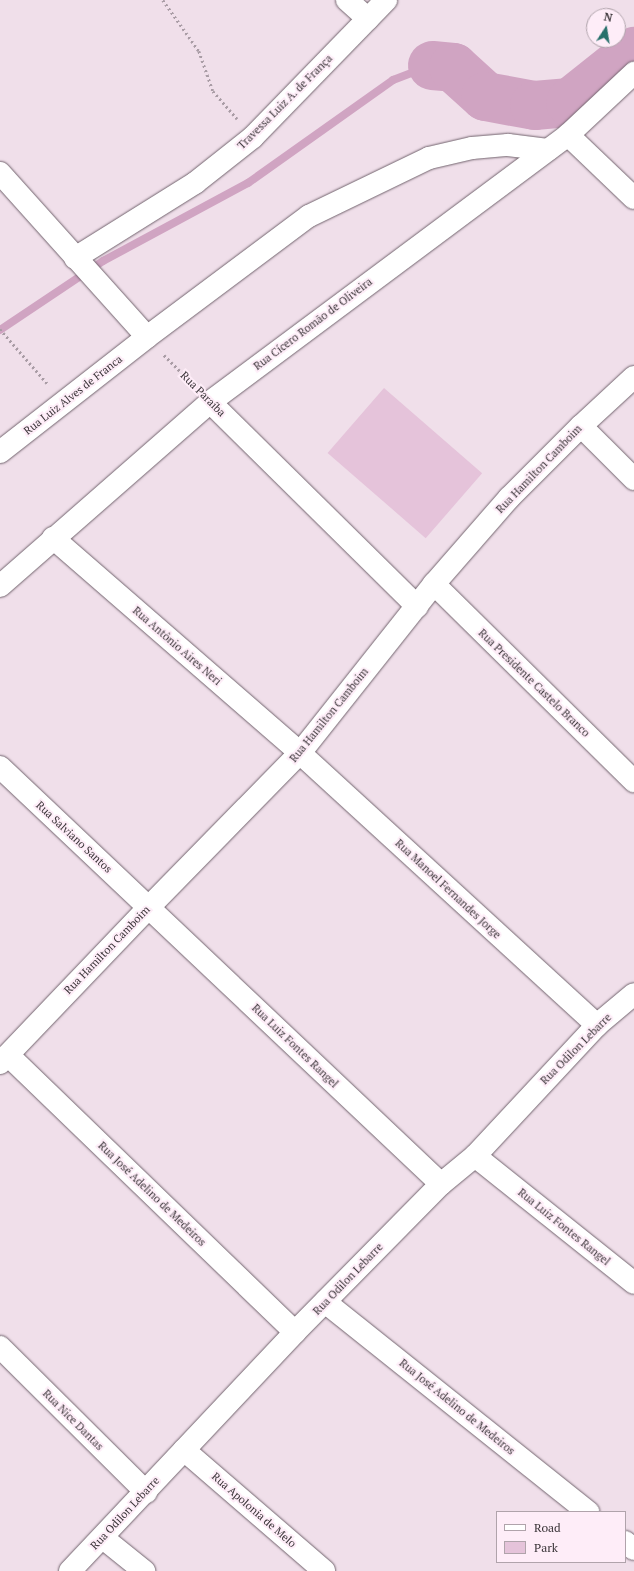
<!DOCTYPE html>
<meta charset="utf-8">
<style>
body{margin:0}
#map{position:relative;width:634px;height:1571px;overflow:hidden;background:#f0dfea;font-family:"PT Serif",serif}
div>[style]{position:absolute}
.green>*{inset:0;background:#e5c3da;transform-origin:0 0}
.stream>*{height:8px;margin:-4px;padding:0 4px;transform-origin:4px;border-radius:4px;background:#d0a4c2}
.river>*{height:49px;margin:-24.5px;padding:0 24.5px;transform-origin:24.5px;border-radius:24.5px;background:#d0a4c2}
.path>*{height:2.5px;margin-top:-1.25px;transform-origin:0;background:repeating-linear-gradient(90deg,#a99ca5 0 2px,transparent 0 5px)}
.roads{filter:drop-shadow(0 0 1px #72646e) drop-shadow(0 0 1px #72646e)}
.minor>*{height:22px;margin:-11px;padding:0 11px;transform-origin:11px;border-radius:11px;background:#fff}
.tertiary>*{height:22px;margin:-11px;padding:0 11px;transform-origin:11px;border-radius:11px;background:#fff}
span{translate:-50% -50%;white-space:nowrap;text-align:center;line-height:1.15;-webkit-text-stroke:4px #feedf8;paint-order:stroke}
.street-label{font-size:11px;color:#3a3438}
.legend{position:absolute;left:496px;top:1511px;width:130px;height:52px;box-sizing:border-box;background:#feedf8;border:1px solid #b0a3ab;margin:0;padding:5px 7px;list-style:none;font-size:12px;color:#3a3438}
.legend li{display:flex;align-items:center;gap:8px;height:20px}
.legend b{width:20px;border:1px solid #b0a3ab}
.north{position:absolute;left:586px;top:8px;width:40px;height:40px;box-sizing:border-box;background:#feedf8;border:1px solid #b0a3ab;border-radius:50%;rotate:12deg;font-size:11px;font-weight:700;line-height:16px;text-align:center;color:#3a3438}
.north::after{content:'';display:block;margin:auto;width:14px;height:18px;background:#27706b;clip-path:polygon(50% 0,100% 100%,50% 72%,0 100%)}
</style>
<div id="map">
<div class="green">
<i style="left:384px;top:388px;width:130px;height:86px;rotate:41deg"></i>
</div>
<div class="stream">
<i style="left:0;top:330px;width:124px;rotate:-33.8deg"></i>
<i style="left:103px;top:261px;width:165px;rotate:-28.3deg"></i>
<i style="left:248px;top:183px;width:178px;rotate:-35.4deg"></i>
<i style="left:393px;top:80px;width:42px;rotate:-21deg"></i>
</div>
<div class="river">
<i style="left:432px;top:65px;width:21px;rotate:5deg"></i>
<i style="left:453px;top:67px;width:43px;rotate:42.2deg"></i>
<i style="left:485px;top:96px;width:50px;rotate:10.4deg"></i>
<i style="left:534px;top:105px;width:36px;rotate:-5deg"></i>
<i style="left:570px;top:102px;width:82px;rotate:-38.6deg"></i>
</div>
<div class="path">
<i style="left:163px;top:0;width:62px;rotate:54.8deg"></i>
<i style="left:199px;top:51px;width:42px;rotate:70.7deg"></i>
<i style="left:213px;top:91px;width:37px;rotate:49deg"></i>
<i style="left:0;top:329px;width:72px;rotate:49deg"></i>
<i style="left:164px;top:355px;width:41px;rotate:45deg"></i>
</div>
<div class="roads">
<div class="minor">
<i style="left:347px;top:0;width:28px;rotate:42deg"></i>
<i style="left:568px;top:135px;width:91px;rotate:43.7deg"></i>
<i style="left:0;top:173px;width:220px;rotate:48.1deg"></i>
<i style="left:75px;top:258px;width:142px;rotate:-32deg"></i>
<i style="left:195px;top:183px;width:74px;rotate:-38.4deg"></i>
<i style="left:253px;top:137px;width:191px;rotate:-45.8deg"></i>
<i style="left:210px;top:402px;width:291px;rotate:44.6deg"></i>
<i style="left:581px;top:426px;width:75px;rotate:45deg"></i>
<i style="left:0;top:452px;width:187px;rotate:-38deg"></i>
<i style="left:147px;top:337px;width:202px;rotate:-36.8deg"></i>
<i style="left:309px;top:216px;width:133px;rotate:-25.8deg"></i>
<i style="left:429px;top:158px;width:44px;rotate:-13.1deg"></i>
<i style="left:472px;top:148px;width:36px;rotate:-5deg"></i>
<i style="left:508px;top:145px;width:40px;rotate:7.1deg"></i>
<i style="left:53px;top:538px;width:327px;rotate:41deg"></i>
<i style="left:300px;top:753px;width:403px;rotate:42.5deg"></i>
<i style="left:434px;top:584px;width:281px;rotate:44.6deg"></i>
<i style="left:0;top:767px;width:607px;rotate:43.4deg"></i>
<i style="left:8px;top:1055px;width:399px;rotate:44deg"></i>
<i style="left:0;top:1063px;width:216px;rotate:-46.3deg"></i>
<i style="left:149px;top:907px;width:216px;rotate:-45.6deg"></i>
<i style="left:300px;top:753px;width:216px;rotate:-51.6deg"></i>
<i style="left:434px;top:584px;width:114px;rotate:-48.9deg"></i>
<i style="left:509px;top:498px;width:102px;rotate:-45deg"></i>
<i style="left:581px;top:426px;width:72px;rotate:-42.8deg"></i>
<i style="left:475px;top:1156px;width:203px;rotate:38.6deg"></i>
<i style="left:325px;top:1302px;width:337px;rotate:38.6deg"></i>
<i style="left:0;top:1347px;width:206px;rotate:44.8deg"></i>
<i style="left:184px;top:1450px;width:185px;rotate:40.8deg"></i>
<i style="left:103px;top:1538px;width:53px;rotate:38.8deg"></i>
<i style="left:625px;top:1542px;width:11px;rotate:38deg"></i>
<i style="left:70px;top:1571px;width:328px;rotate:-46.7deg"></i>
<i style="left:295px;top:1332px;width:208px;rotate:-45.4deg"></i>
<i style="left:441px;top:1184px;width:44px;rotate:-39.5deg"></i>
<i style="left:475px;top:1156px;width:179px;rotate:-47deg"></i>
<i style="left:597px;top:1025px;width:48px;rotate:-40deg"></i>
</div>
<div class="tertiary">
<i style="left:0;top:586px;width:279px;rotate:-41.2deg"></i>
<i style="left:210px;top:402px;width:447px;rotate:-36.7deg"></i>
<i style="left:568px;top:135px;width:91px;rotate:-43.2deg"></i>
</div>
</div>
<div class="street-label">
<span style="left:285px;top:102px;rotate:-45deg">Travessa Luiz A. de França</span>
<span style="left:313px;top:324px;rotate:-37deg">Rua Cícero Romão de Oliveira</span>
<span style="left:203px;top:394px;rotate:45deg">Rua Paraíba</span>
<span style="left:73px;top:395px;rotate:-38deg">Rua Luiz Alves de Franca</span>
<span style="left:539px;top:469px;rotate:-46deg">Rua Hamilton Camboim</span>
<span style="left:177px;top:646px;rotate:41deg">Rua Antônio Aires Neri</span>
<span style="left:534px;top:683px;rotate:44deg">Rua Presidente Castelo Branco</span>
<span style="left:329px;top:715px;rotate:-51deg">Rua Hamilton Camboim</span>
<span style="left:74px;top:837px;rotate:43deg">Rua Salviano Santos</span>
<span style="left:448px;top:889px;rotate:43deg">Rua Manoel Fernandes Jorge</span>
<span style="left:107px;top:950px;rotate:-46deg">Rua Hamilton Camboim</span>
<span style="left:295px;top:1046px;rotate:44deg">Rua Luiz Fontes Rangel</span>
<span style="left:576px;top:1049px;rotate:-45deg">Rua Odilon Lebarre</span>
<span style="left:152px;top:1194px;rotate:44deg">Rua José Adelino de Medeiros</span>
<span style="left:564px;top:1227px;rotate:39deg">Rua Luiz Fontes Rangel</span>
<span style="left:348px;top:1279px;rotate:-46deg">Rua Odilon Lebarre</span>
<span style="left:457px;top:1407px;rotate:39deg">Rua José Adelino de Medeiros</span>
<span style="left:73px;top:1420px;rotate:45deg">Rua Nice Dantas</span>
<span style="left:254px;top:1510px;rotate:41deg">Rua Apolonia de Melo</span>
<span style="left:125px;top:1513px;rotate:-47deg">Rua Odilon Lebarre</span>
</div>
<ul class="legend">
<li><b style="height:5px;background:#fff"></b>Road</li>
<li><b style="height:11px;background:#e5c3da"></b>Park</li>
</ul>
<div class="north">N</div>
</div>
